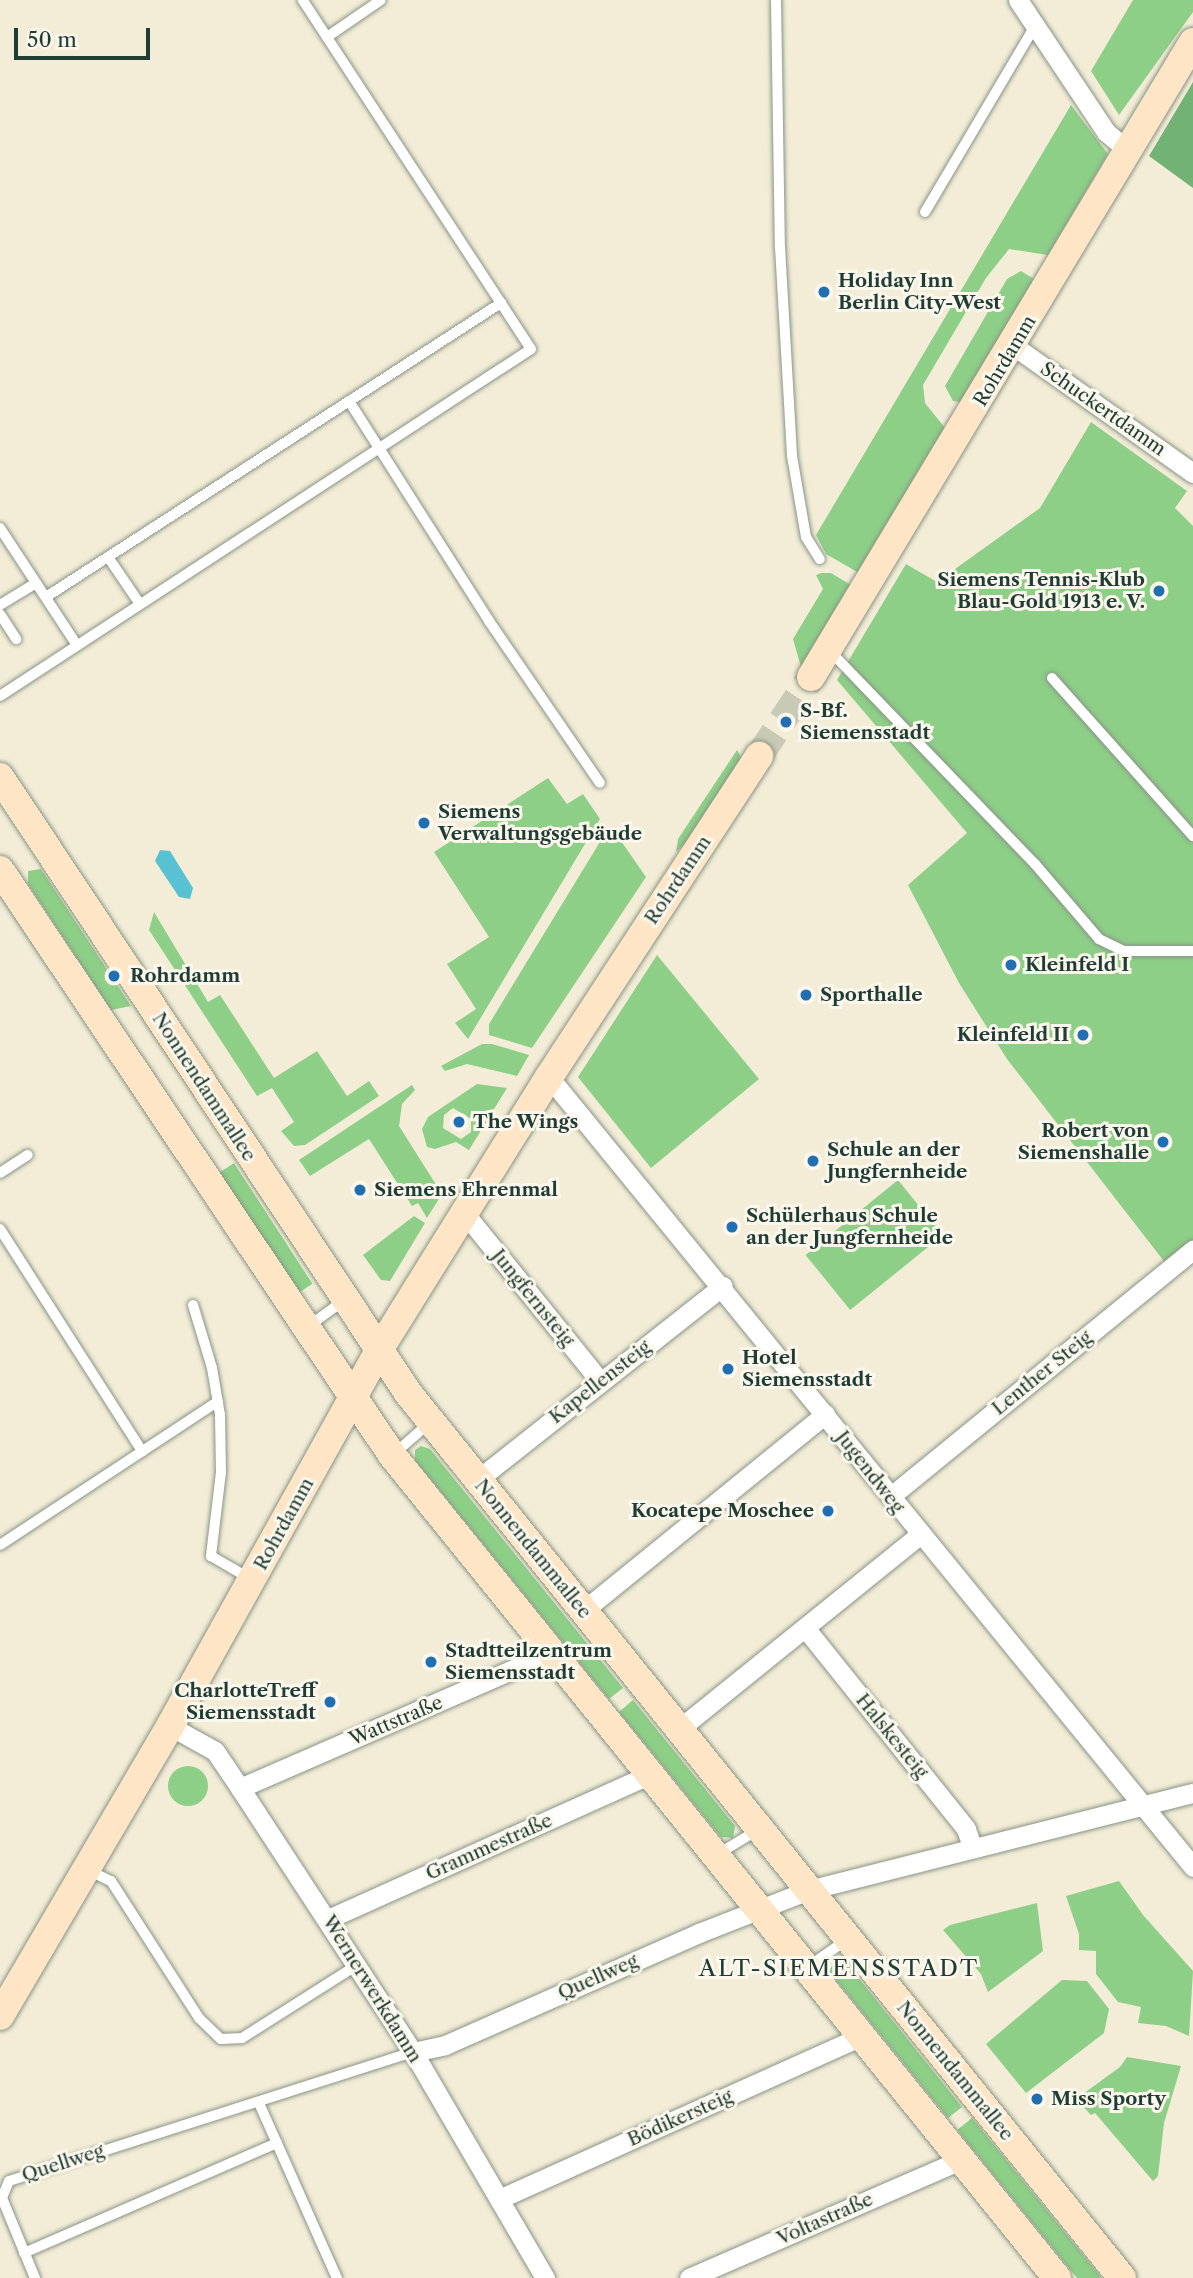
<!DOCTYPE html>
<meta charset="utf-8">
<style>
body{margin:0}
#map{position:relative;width:1193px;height:2278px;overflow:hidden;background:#f3edd7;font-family:"Libre Caslon Text",serif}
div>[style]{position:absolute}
.green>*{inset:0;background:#8dcf87;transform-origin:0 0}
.round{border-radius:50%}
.forest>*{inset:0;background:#72b274}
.water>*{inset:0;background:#58c2d3}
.secondary-tunnel>*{height:28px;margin-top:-14px;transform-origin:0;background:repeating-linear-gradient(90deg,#c9cab6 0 28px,transparent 0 42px)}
.roads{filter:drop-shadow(0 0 2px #899586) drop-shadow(0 0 2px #899586)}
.lane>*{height:10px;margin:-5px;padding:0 5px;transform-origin:5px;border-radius:5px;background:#fff}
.street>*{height:19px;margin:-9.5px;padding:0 9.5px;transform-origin:9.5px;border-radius:9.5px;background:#fff}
.secondary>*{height:28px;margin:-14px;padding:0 14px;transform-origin:14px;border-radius:14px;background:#fde5c5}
.dots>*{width:19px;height:19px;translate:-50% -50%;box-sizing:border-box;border:4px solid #fbf7ec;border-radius:50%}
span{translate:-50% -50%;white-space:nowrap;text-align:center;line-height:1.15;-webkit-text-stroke:6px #fbf7ec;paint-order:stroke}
.poi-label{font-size:19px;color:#1f3d34;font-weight:700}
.left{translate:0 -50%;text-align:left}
.right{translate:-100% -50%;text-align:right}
.street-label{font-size:19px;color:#1f3d34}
.quarter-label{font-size:23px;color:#1f3d34;letter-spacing:2px}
.scale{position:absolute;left:14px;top:28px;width:136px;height:32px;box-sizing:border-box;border:4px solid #1f3d34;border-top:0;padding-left:9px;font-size:21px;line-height:24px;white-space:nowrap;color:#1f3d34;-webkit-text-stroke:5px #fbf7ec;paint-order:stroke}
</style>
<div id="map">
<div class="green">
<i style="clip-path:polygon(1133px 0,1193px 0,1193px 12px,1119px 115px,1091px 71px)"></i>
<i style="clip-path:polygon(1071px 105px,1108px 154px,1048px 255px,1009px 249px,986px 278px,923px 385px,925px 403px,945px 428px,859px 573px,826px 554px,816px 535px)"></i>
<i style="clip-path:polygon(1021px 271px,1034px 279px,960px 402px,953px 401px,945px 386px,1007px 279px)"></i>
<i style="clip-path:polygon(1091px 422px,1187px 491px,1175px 508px,1193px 526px,1193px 1250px,1170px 1269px,1007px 1059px,959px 983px,908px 885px,967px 833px,837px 680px,906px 564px,937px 582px,1040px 508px)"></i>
<i style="clip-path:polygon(821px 573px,831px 573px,851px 585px,801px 667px,793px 639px,823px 589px,816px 575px)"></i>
<i style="clip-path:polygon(737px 750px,742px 759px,690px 839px,676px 852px,678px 839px)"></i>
<i style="clip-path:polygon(548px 778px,567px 804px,583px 794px,600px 819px,468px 1039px,455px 1023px,476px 1009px,447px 964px,489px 937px,434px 852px)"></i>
<i style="clip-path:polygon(612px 828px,646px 877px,532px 1048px,489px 1035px,489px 1024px,606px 832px)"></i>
<i style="clip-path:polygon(41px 869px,131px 1006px,111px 1010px,28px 884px,28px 871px)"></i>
<i style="clip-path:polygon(154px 912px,208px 1002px,220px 995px,274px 1078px,317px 1051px,347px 1096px,369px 1081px,379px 1096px,305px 1145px,294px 1146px,281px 1131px,294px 1122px,272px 1088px,257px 1096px,149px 930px)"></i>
<i style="clip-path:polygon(657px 955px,759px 1079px,651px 1168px,578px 1077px)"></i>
<i style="clip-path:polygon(482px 1044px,492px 1044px,529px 1055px,517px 1076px,467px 1064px,445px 1071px,441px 1066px)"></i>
<i style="clip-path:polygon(evenodd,477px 1084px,507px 1088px,469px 1150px,456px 1142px,435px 1149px,427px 1147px,422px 1129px,428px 1117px,477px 1084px,453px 1108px,471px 1119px,471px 1132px,461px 1139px,443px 1128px,444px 1115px,453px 1108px)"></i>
<i style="clip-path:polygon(412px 1085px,415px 1090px,402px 1104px,399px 1126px,442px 1194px,427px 1218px,418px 1203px,412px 1206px,369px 1139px,310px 1176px,299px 1160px)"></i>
<i style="left:234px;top:1163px;width:144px;height:21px;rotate:57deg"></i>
<i style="left:898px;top:1180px;width:71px;height:119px;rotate:51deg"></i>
<i style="clip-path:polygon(414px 1216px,425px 1223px,390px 1281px,381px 1280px,363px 1255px)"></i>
<i style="clip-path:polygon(421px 1446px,430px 1449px,623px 1688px,609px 1699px,415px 1460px,415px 1450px)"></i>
<i style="clip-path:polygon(633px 1700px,735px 1826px,733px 1838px,721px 1837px,619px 1712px)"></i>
<i class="round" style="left:168px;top:1766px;width:40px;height:40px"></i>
<i style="clip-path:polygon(1119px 1881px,1143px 1915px,1193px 1971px,1189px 2036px,1166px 2026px,1138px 2023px,1141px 2007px,1118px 2002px,1096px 1974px,1096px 1951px,1079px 1950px,1079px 1934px,1066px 1896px)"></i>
<i style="clip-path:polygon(1037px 1903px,1043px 1951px,988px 1992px,981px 1974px,943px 1930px,950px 1925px)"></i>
<i style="clip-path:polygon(836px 1959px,844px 1960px,962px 2107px,948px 2118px,829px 1971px)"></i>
<i style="clip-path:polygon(1062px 1980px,1087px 1981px,1109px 2009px,1104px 2033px,1026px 2093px,986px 2044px)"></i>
<i style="clip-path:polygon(1127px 2057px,1181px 2066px,1164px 2123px,1158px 2176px,1153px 2181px,1095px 2113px,1091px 2115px,1076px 2099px,1120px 2067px)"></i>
<i style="left:972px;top:2118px;width:205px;height:19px;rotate:51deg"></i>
</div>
<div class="forest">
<i style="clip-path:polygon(1193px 82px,1193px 188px,1149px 156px)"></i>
</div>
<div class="water">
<i style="clip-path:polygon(160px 850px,170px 851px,193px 888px,190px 899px,179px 897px,155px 861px)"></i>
</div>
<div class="secondary-tunnel">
<i style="left:759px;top:756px;width:95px;rotate:-56.6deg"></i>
</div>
<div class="roads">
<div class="lane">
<i style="left:776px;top:0;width:247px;rotate:89.1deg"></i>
<i style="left:780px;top:247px;width:209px;rotate:86.7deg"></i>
<i style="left:792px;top:456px;width:82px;rotate:80.2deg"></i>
<i style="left:806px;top:537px;width:26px;rotate:58deg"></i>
<i style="left:327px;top:37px;width:65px;rotate:-34.4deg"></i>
<i style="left:925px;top:212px;width:216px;rotate:-59.4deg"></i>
<i style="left:349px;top:401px;width:261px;rotate:57.5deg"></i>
<i style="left:489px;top:621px;width:196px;rotate:55.6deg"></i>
<i style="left:0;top:528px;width:140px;rotate:56.7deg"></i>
<i style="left:108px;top:557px;width:57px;rotate:55.8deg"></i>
<i style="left:46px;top:597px;width:542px;rotate:-32.87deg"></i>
<i style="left:0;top:605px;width:42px;rotate:-31.4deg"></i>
<i style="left:0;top:614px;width:30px;rotate:57deg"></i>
<i style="left:829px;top:650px;width:297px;rotate:46.1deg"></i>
<i style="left:1035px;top:864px;width:99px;rotate:49.5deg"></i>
<i style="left:1099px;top:939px;width:28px;rotate:26deg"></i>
<i style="left:1124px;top:951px;width:69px"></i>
<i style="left:1052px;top:678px;width:212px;rotate:48.3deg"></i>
<i style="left:0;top:696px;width:634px;rotate:-33.16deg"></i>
<i style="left:531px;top:349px;width:417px;rotate:-123.2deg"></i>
<i style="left:0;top:1173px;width:33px;rotate:-33deg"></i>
<i style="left:0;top:1229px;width:264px;rotate:57.4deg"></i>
<i style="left:193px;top:1305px;width:66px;rotate:73.2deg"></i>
<i style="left:212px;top:1368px;width:48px;rotate:80.3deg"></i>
<i style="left:220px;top:1415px;width:57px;rotate:89deg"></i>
<i style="left:221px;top:1472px;width:85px;rotate:96.8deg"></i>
<i style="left:211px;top:1556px;width:44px;rotate:30.1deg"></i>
<i style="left:310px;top:1325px;width:41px;rotate:-36deg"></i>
<i style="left:395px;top:1453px;width:44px;rotate:-41.3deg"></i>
<i style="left:0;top:1545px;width:261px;rotate:-33.4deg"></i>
<i style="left:718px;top:1854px;width:44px;rotate:-31.2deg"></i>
<i style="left:88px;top:1870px;width:25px;rotate:26deg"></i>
<i style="left:111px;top:1881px;width:163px;rotate:57.3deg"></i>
<i style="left:199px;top:2018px;width:30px;rotate:44deg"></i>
<i style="left:221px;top:2039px;width:21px;rotate:-3deg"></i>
<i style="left:242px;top:2038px;width:136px;rotate:-32.4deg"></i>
<i style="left:809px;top:1966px;width:44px;rotate:-34.8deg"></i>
<i style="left:259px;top:2103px;width:192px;rotate:66deg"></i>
<i style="left:24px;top:2253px;width:276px;rotate:-23.5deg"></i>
<i style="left:35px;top:2278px;width:87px;rotate:-112.4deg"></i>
<i style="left:2px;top:2198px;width:18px;rotate:-68deg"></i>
<i style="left:9px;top:2181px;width:424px;rotate:-17.7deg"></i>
</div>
<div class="street">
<i style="left:1018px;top:0;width:159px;rotate:56.3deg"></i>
<i style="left:1106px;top:132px;width:30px;rotate:40deg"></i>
<i style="left:1014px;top:346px;width:219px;rotate:35.4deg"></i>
<i style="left:549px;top:1077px;width:1019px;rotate:50.81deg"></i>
<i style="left:466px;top:1215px;width:213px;rotate:51.1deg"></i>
<i style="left:477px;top:1480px;width:313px;rotate:-38.3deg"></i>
<i style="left:891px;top:1496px;width:390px;rotate:-39.2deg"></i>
<i style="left:583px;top:1611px;width:312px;rotate:-39.1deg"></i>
<i style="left:806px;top:1629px;width:256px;rotate:51.3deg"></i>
<i style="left:966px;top:1829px;width:18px;rotate:71deg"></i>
<i style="left:170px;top:1726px;width:51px;rotate:29.1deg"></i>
<i style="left:215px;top:1751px;width:45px;rotate:56deg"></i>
<i style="left:240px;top:1788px;width:316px;rotate:56.8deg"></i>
<i style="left:413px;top:2052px;width:262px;rotate:59.7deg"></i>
<i style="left:679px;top:1729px;width:309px;rotate:-38.9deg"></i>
<i style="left:240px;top:1788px;width:339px;rotate:-23.5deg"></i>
<i style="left:328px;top:1919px;width:352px;rotate:-24.2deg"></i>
<i style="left:413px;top:2052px;width:33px;rotate:-12deg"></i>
<i style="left:445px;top:2045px;width:278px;rotate:-23.8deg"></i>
<i style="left:699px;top:1933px;width:118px;rotate:-21.4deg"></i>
<i style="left:809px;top:1890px;width:396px;rotate:-14.2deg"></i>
<i style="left:499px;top:2199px;width:397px;rotate:-24.2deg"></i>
<i style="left:689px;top:2278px;width:296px;rotate:-23.5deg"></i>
</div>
<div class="secondary">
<i style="left:811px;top:677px;width:741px;rotate:-58.97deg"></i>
<i style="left:0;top:777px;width:739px;rotate:56.48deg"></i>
<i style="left:408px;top:1393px;width:1137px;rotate:51.1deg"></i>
<i style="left:0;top:870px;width:704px;rotate:56.17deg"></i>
<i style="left:392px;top:1455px;width:1058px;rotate:51.06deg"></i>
<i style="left:0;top:2016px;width:336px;rotate:-59.6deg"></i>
<i style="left:170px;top:1726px;width:430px;rotate:-60.9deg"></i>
<i style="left:379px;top:1350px;width:322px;rotate:-58.1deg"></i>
<i style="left:549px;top:1077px;width:384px;rotate:-56.8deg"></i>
</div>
</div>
<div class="dots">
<i style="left:824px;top:292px;background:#1f6fb2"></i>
<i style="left:1159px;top:591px;background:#1f6fb2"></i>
<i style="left:786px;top:722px;background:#1f6fb2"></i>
<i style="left:424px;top:823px;background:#1f6fb2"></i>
<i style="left:1011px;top:965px;background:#1f6fb2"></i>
<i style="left:114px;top:976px;background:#1f6fb2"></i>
<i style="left:806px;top:995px;background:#1f6fb2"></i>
<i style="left:1083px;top:1035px;background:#1f6fb2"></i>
<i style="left:459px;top:1122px;background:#1f6fb2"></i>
<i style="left:1163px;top:1142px;background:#1f6fb2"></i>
<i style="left:813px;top:1161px;background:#1f6fb2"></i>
<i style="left:360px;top:1190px;background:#1f6fb2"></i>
<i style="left:732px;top:1227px;background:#1f6fb2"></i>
<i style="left:728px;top:1369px;background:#1f6fb2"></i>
<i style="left:828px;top:1511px;background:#1f6fb2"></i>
<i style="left:431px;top:1662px;background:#1f6fb2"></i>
<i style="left:330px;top:1702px;background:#1f6fb2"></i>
<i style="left:1037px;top:2099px;background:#1f6fb2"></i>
</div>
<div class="poi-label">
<span class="left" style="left:838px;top:292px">Holiday Inn<br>Berlin City-West</span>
<span class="right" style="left:1145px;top:591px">Siemens Tennis-Klub<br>Blau-Gold 1913 e. V.</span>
<span class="left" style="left:800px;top:722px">S-Bf.<br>Siemensstadt</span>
<span class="left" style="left:438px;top:823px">Siemens<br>Verwaltungsgebäude</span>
<span class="left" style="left:1025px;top:965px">Kleinfeld I</span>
<span class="left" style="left:130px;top:976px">Rohrdamm</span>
<span class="left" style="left:820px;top:995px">Sporthalle</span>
<span class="right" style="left:1069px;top:1035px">Kleinfeld II</span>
<span class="left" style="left:473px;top:1122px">The Wings</span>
<span class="right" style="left:1149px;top:1142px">Robert von<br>Siemenshalle</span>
<span class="left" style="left:827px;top:1161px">Schule an der<br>Jungfernheide</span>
<span class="left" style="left:374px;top:1190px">Siemens Ehrenmal</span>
<span class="left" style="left:746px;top:1227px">Schülerhaus Schule<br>an der Jungfernheide</span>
<span class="left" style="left:742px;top:1369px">Hotel<br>Siemensstadt</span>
<span class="right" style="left:814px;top:1511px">Kocatepe Moschee</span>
<span class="left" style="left:445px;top:1662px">Stadtteilzentrum<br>Siemensstadt</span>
<span class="right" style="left:316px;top:1702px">CharlotteTreff<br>Siemensstadt</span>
<span class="left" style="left:1051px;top:2099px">Miss Sporty</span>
</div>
<div class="street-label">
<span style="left:1005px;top:361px;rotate:-59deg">Rohrdamm</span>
<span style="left:1103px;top:409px;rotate:35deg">Schuckertdamm</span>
<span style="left:678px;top:880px;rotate:-56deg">Rohrdamm</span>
<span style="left:204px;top:1087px;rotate:57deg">Nonnendammallee</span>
<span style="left:533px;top:1298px;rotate:51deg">Jungfernsteig</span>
<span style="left:1042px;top:1373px;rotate:-39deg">Lenther Steig</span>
<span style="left:600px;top:1382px;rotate:-38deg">Kapellensteig</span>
<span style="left:870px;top:1472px;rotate:52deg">Jugendweg</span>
<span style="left:284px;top:1524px;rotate:-61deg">Rohrdamm</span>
<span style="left:533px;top:1549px;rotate:51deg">Nonnendammallee</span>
<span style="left:396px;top:1721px;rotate:-23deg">Wattstraße</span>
<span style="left:892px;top:1736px;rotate:51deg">Halskesteig</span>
<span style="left:489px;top:1847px;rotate:-24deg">Grammestraße</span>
<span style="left:598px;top:1977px;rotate:-24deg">Quellweg</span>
<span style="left:372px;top:1989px;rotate:58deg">Wernerwerkdamm</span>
<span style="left:955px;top:2071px;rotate:51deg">Nonnendammallee</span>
<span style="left:680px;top:2118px;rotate:-24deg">Bödikersteig</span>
<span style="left:63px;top:2163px;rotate:-18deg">Quellweg</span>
<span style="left:825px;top:2219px;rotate:-24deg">Voltastraße</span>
</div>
<div class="quarter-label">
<span style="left:839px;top:1968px">ALT-SIEMENSSTADT</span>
</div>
<div class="scale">50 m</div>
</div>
